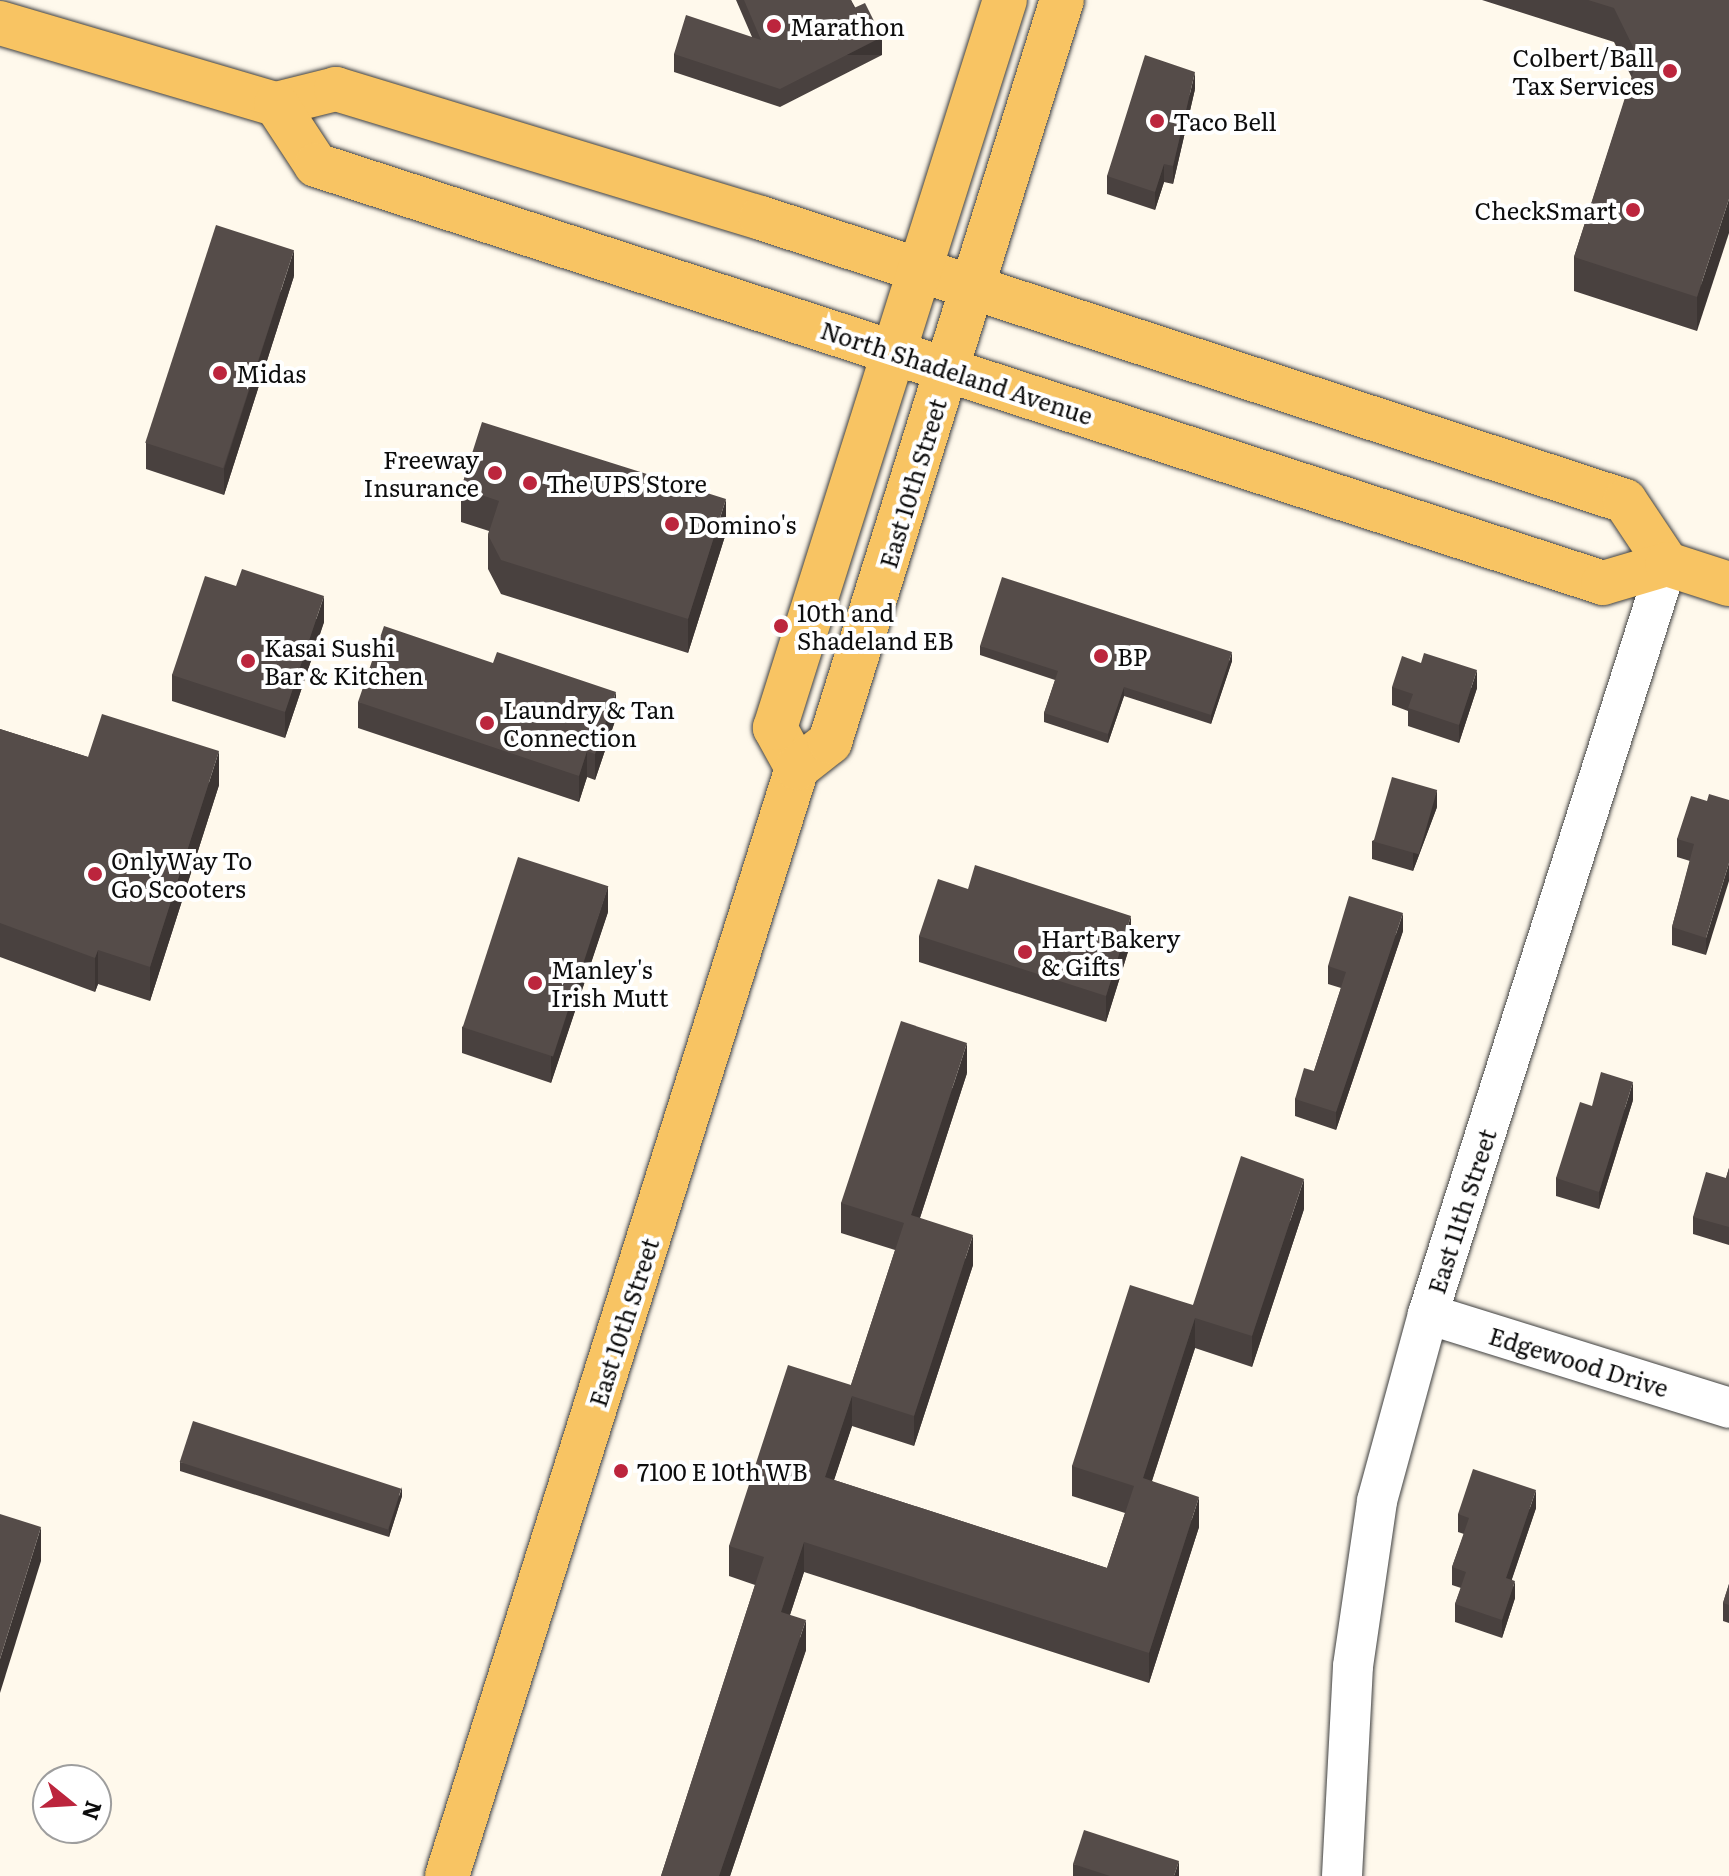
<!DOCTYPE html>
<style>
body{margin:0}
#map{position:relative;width:1729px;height:1876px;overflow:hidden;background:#fff9ec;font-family:Literata,serif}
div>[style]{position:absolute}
.roads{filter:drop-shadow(0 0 2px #404040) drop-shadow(0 0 2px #404040)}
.minor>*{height:40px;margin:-20px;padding:0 20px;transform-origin:20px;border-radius:20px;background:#fff}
.major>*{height:44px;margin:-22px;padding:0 22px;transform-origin:22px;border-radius:22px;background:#f8c463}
.wall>*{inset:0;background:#49413f}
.shaded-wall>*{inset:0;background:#3c3533;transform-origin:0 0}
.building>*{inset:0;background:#554c49;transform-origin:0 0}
.dots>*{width:22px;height:22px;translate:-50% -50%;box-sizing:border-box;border:4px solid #fff;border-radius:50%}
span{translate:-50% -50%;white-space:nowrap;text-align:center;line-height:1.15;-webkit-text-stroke:8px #fff;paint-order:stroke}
.poi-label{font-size:24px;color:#0d0d0d}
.left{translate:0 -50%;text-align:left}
.right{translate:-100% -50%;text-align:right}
.street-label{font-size:24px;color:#0d0d0d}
.north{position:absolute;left:32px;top:1764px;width:80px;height:80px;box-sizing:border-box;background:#fff;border:2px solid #9e9e9e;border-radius:50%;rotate:108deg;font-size:22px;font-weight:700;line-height:32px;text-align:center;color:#0d0d0d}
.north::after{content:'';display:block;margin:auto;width:28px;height:36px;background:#bc253d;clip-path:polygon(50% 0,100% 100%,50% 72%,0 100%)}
</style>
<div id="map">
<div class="roads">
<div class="minor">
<i style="left:1428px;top:1314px;width:315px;rotate:17.3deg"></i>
<i style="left:1342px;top:1876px;width:210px;rotate:-87deg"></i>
<i style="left:1353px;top:1666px;width:167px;rotate:-81.7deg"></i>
<i style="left:1377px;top:1501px;width:194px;rotate:-74.7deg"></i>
<i style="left:1428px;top:1314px;width:787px;rotate:-72.32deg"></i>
</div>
<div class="major">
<i style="left:0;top:23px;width:288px;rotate:16.4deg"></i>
<i style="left:276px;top:104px;width:62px;rotate:-14deg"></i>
<i style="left:336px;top:89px;width:444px;rotate:16.9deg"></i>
<i style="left:761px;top:218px;width:909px;rotate:18.14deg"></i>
<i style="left:1625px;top:501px;width:76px;rotate:56.3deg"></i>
<i style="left:276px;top:104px;width:73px;rotate:56.7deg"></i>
<i style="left:316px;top:165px;width:1353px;rotate:17.99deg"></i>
<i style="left:1603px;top:583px;width:67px;rotate:-16.5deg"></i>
<i style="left:1667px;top:564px;width:65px;rotate:17.9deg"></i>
<i style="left:797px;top:768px;width:46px;rotate:-118.8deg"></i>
<i style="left:775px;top:728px;width:763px;rotate:-72.47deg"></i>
<i style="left:447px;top:1876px;width:1162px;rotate:-72.47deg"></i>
<i style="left:797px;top:768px;width:42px;rotate:-38.2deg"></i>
<i style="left:830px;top:742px;width:777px;rotate:-72.64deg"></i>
</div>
</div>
<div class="wall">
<i style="clip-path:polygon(736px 0,851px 0,882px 55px,780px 107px,674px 72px,674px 54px,752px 37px)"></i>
<i style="clip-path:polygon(1482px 0,1729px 0,1697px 331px,1574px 291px,1574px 257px,1632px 78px,1614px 42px)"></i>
<i style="clip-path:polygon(1195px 89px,1173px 184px,1164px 182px,1155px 210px,1107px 194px,1107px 176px)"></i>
<i style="clip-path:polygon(294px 276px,224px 495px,146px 469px,146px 443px)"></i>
<i style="clip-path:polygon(461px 488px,726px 533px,688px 653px,501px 594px,488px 569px,488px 535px,489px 531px,461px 522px)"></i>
<i style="clip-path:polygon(236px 586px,324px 622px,285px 738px,172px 701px,172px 675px)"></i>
<i style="clip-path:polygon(980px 646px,1232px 661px,1211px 724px,1124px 696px,1108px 743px,1044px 722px,1044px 713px,1055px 680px,980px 655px)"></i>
<i style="clip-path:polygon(1392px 687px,1477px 688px,1459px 743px,1408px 726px,1408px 711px,1392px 705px)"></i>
<i style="clip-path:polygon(358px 702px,616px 718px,595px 780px,587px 777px,579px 802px,358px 728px)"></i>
<i style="clip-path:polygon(0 729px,88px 757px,219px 785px,150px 1001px,98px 984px,95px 992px,0 957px)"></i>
<i style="clip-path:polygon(1707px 801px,1706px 955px,1672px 945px,1672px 927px,1690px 861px,1677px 857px,1677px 839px)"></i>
<i style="clip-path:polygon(1437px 807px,1413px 871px,1372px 859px,1372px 841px)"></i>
<i style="clip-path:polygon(608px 912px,551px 1083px,462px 1053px,462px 1027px)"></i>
<i style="clip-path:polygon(1403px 931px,1336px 1130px,1295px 1116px,1295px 1099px,1314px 1071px,1341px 988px,1328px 984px,1328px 966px)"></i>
<i style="clip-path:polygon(919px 936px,1131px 942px,1106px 1022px,919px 962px)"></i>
<i style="clip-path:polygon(967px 1073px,920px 1218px,973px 1265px,914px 1446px,852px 1426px,834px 1480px,1107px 1568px,1125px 1513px,1072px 1496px,1072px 1466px,1193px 1305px,1304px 1209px,1252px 1367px,1195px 1348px,1152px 1481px,1199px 1527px,1149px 1683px,804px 1572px,790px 1615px,806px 1650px,730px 1876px,661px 1876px,755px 1585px,729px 1576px,729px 1546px,851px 1385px,895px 1250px,841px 1233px,841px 1203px)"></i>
<i style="clip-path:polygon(1633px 1100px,1599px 1209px,1556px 1196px,1556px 1178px)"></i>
<i style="clip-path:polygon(1729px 1168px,1729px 1245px,1693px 1234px,1693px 1217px,1726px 1178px)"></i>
<i style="clip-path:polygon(180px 1462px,402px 1496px,389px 1537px,180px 1471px)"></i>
<i style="clip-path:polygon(1536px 1508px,1512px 1579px,1515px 1598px,1502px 1638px,1455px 1622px,1455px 1604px,1461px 1588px,1452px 1585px,1452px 1567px,1464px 1534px,1458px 1532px,1458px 1514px)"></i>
<i style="clip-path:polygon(1729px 1584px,1729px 1623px,1723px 1621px,1723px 1603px)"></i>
<i style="clip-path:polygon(1073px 1864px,1179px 1876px,1073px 1876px)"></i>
</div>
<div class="shaded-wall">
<i style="left:882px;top:37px;width:18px;height:114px;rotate:90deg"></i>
<i style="clip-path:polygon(1195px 72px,1195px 89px,1173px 184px,1173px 166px)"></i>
<i style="clip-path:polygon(1164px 164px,1164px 182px,1155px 210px,1155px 192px)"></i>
<i style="clip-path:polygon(1729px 199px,1729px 233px,1697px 331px,1697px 297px)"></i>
<i style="clip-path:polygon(294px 250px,294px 276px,224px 495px,224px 469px)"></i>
<i style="clip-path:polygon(726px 499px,726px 533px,688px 653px,688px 619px)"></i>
<i style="clip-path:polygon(324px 596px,324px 622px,285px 738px,285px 712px)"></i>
<i style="clip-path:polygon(1232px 652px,1232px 661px,1211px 724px,1211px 715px)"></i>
<i style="clip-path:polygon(1477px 670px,1477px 688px,1459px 743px,1459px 725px)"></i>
<i style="clip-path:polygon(1124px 687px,1124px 696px,1108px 743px,1108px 734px)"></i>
<i style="clip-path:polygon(616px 692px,616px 718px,595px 780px,595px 754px)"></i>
<i style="clip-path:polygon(219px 751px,219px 785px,150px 1001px,150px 967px)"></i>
<i style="clip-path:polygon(587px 751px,587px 777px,579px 802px,579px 776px)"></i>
<i style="clip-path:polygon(1437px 790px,1437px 807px,1413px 871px,1413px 853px)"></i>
<i style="clip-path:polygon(1729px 863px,1729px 881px,1706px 955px,1706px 938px)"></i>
<i style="clip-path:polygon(608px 886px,608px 912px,551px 1083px,551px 1057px)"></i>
<i style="clip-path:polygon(1403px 913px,1403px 931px,1336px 1130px,1336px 1112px)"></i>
<i style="clip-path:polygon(1131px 916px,1131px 942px,1106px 1022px,1106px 996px)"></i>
<i style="clip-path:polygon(98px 950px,98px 984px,95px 992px,95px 958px)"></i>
<i style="clip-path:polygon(967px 1043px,967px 1073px,911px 1245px,911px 1215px)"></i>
<i style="clip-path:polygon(1633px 1082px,1633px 1100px,1599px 1209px,1599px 1192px)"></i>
<i style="clip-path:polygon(1304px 1179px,1304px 1209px,1252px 1367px,1252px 1336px)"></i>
<i style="clip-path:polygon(973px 1235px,973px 1265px,914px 1446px,914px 1416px)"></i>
<i style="clip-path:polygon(1195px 1318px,1195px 1348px,1143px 1508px,1143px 1478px)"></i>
<i style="clip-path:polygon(852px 1396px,852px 1426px,825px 1507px,825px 1477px)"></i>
<i style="clip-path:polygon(402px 1487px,402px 1496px,389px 1537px,389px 1528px)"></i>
<i style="clip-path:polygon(1536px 1490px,1536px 1508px,1506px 1596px,1506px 1578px)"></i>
<i style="clip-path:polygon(1199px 1497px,1199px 1527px,1149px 1683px,1149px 1653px)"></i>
<i style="clip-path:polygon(41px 1527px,41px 1561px,0 1693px,0 1659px)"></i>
<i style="clip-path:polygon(804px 1542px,804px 1572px,781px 1642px,781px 1612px)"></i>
<i style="clip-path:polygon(1515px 1581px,1515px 1598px,1502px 1638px,1502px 1620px)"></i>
<i style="clip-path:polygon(806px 1620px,806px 1650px,730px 1876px,719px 1876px)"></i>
<i style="clip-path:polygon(1179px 1861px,1179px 1876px,1174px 1876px)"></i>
</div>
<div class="building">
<i style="clip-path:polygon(744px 0,851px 0,854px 8px,865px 3px,882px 37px,780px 89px,674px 54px,686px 15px,761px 40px)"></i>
<i style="clip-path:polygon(1588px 0,1729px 0,1729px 199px,1697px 297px,1574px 257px,1638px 57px,1614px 8px)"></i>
<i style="clip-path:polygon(1145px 55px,1195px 72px,1173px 166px,1164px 164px,1155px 192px,1107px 176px)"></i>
<i style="left:216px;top:225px;width:82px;height:229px;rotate:18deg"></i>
<i style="clip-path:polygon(482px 422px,726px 499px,688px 619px,501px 560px,488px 535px,499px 501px,461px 488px)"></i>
<i style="clip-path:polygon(242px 569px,324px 596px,285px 712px,172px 675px,205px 576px,236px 586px)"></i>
<i style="clip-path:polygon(1002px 577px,1232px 652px,1211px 715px,1124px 687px,1108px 734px,1044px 713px,1058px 671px,980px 646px)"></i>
<i style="clip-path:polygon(384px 626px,493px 663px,497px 652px,616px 692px,595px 754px,587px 751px,579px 776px,358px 702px)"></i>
<i style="clip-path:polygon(1424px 653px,1477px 670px,1459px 725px,1408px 708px,1413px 694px,1392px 687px,1402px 656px,1421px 663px)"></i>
<i style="clip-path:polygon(102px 714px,219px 751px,150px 967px,98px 950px,95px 958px,0 923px,0 729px,88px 757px)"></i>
<i style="left:1392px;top:777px;width:47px;height:67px;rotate:16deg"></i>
<i style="clip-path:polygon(1709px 794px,1729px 800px,1729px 863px,1706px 938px,1672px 927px,1694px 844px,1677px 839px,1691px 796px,1707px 801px)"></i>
<i style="left:518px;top:857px;width:95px;height:179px;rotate:18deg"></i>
<i style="clip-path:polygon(975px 865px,1131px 916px,1106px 996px,919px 936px,938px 879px,968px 889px)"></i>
<i style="clip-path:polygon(1349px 896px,1403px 913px,1336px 1112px,1295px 1099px,1304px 1068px,1314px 1071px,1346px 972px,1328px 966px)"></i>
<i style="clip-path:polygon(901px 1021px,967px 1043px,911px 1215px,973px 1235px,914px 1416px,852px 1396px,825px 1477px,1107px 1568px,1134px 1486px,1072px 1466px,1130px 1285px,1193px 1305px,1241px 1156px,1304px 1179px,1252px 1336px,1195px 1318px,1143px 1478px,1199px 1497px,1149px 1653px,804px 1542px,781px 1612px,806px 1620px,719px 1876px,661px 1876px,764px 1557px,729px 1546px,788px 1365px,851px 1385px,904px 1223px,841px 1203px)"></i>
<i style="clip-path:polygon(1601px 1072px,1633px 1082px,1599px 1192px,1556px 1178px,1580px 1102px,1592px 1106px)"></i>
<i style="clip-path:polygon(1729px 1168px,1729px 1227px,1693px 1217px,1706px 1172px,1726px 1178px)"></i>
<i style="left:193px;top:1421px;width:219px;height:43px;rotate:18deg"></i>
<i style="clip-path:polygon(1473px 1469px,1536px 1490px,1506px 1578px,1515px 1581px,1502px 1620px,1455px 1604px,1466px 1572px,1452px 1567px,1469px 1518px,1458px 1514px)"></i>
<i style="clip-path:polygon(0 1514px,41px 1527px,0 1659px)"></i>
<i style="clip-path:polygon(1729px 1584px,1729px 1605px,1723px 1603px)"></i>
<i style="clip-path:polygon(1084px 1830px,1179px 1861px,1174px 1876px,1110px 1876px,1073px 1864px)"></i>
</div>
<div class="dots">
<i style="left:774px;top:26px;background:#bc253d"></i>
<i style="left:1670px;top:71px;background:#bc253d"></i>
<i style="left:1157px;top:121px;background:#bc253d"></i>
<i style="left:1633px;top:210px;background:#bc253d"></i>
<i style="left:220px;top:373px;background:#bc253d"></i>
<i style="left:495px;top:473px;background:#bc253d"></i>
<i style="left:530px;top:483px;background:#bc253d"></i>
<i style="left:672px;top:524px;background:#bc253d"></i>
<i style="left:781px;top:626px;background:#bc253d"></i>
<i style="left:1101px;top:656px;background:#bc253d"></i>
<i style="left:248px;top:661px;background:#bc253d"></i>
<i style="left:487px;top:723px;background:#bc253d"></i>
<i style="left:95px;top:874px;background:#bc253d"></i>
<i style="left:1025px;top:952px;background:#bc253d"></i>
<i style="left:535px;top:983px;background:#bc253d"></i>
<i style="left:621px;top:1471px;background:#bc253d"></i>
</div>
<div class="poi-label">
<span class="left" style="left:790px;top:26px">Marathon</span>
<span class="right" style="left:1654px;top:71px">Colbert/Ball<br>Tax Services</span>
<span class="left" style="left:1173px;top:121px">Taco Bell</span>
<span class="right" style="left:1617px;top:210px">CheckSmart</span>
<span class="left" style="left:236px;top:373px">Midas</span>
<span class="right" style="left:479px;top:473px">Freeway<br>Insurance</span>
<span class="left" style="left:546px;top:483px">The UPS Store</span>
<span class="left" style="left:688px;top:524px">Domino's</span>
<span class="left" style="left:797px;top:626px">10th and<br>Shadeland EB</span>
<span class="left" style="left:264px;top:661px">Kasai Sushi<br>Bar &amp; Kitchen</span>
<span class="left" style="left:1117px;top:656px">BP</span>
<span class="left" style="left:503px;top:723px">Laundry &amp; Tan<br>Connection</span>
<span class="left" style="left:111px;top:874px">OnlyWay To<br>Go Scooters</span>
<span class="left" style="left:1041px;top:952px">Hart Bakery<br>&amp; Gifts</span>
<span class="left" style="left:551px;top:983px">Manley's<br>Irish Mutt</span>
<span class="left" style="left:637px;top:1471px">7100 E 10th WB</span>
</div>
<div class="street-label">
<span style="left:957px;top:372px;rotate:18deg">North Shadeland Avenue</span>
<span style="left:912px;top:483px;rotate:-73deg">East 10th Street</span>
<span style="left:1461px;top:1211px;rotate:-72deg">East 11th Street</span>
<span style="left:623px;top:1322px;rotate:-72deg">East 10th Street</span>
<span style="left:1579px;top:1361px;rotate:17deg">Edgewood Drive</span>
</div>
<div class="north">N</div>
</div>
